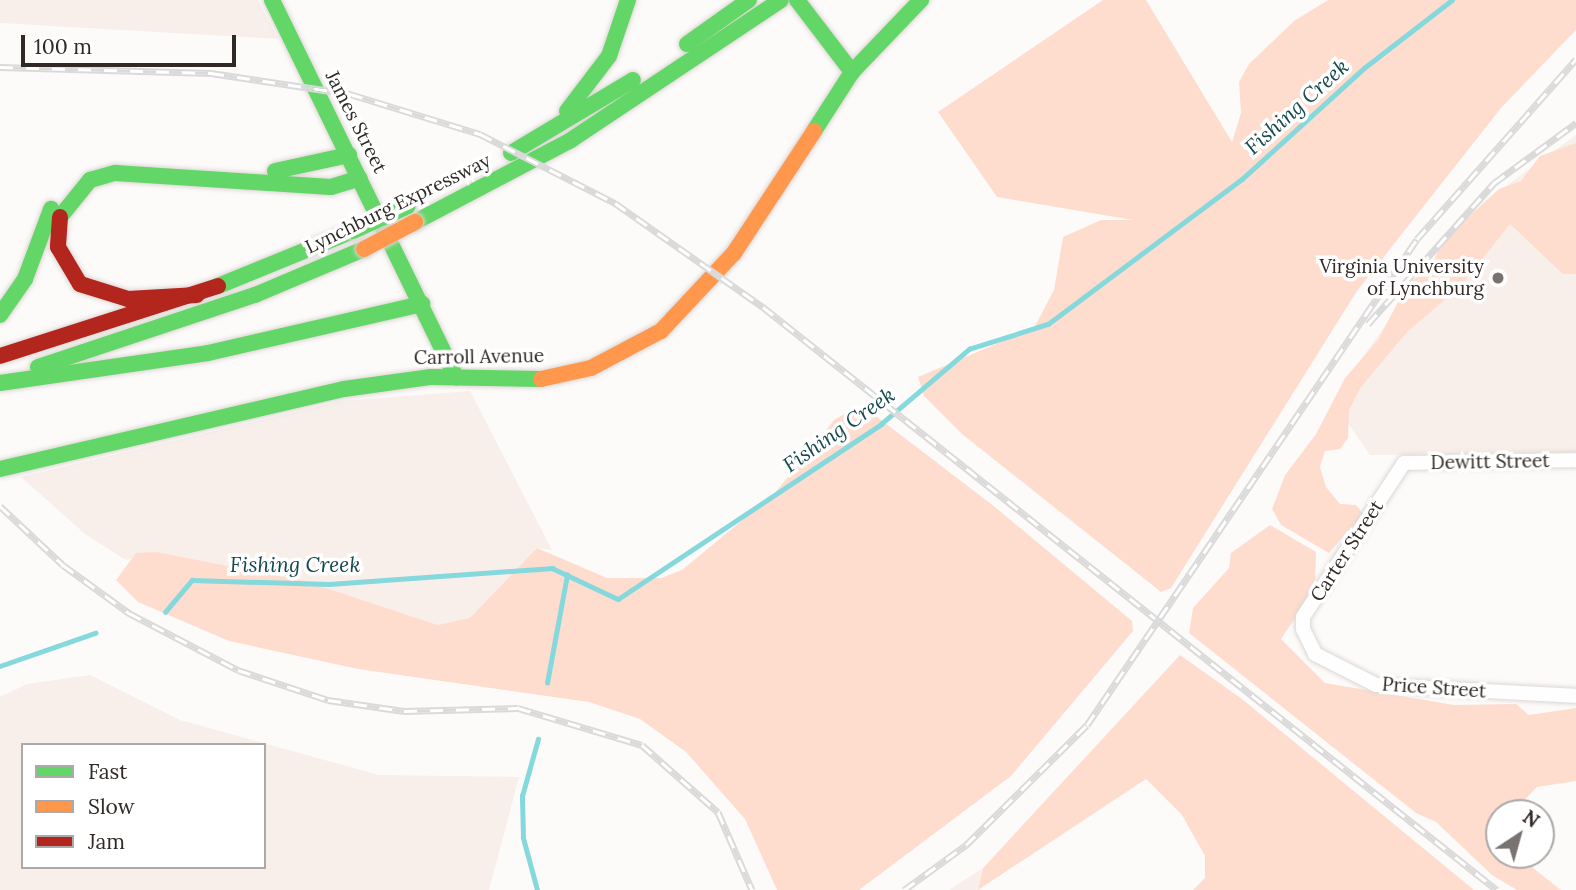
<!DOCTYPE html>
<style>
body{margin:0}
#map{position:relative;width:1576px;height:890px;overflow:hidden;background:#fdfbfa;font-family:Lora,serif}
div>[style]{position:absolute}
.built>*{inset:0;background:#f8eeea}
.green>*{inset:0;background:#feddcf}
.stream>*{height:4.5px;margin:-2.25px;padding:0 2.25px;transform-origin:2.25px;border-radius:2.25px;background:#85d8dc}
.roads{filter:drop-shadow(0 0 2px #dcd7d4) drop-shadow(0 0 2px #dcd7d4)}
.street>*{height:14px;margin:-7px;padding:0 7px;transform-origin:7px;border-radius:7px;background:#fffefe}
.fast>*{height:16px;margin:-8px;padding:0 8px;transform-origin:8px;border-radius:8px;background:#63d668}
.slow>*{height:16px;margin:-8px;padding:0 8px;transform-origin:8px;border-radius:8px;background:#ff974d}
.jam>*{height:16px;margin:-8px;padding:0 8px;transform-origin:8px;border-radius:8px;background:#b3261e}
.rail>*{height:7px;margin-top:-3.5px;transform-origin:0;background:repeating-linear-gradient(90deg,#fff 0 13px,#dbdada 0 26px);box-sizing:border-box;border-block:2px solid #dbdada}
.bridges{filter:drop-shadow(0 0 2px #dcd7d4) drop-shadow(0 0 2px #dcd7d4)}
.fast-bridge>*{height:16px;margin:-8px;padding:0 8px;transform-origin:8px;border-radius:8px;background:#63d668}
.slow-bridge>*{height:16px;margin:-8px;padding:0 8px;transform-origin:8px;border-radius:8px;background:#ff974d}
.dots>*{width:19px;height:19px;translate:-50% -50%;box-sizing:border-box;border:4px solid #fff;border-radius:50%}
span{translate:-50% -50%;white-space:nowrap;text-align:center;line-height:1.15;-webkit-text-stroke:7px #fff;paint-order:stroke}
.street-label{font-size:19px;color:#302926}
.poi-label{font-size:19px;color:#302926}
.right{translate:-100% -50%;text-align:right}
.water-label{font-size:21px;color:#14494c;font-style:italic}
.legend{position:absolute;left:21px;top:743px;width:245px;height:126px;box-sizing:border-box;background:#fff;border:2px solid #aca9a8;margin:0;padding:9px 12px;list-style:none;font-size:21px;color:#302926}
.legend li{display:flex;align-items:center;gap:14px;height:35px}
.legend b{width:35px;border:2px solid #aca9a8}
.north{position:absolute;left:1485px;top:799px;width:70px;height:70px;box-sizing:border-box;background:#fff;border:2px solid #aca9a8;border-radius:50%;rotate:36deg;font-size:19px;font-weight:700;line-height:28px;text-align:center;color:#302926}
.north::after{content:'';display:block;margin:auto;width:24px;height:32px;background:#787270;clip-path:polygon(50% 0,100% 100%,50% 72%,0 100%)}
.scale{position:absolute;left:21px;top:35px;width:215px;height:32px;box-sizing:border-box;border:4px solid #302926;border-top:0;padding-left:9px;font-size:21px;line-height:24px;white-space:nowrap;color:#302926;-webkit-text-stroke:5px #fff;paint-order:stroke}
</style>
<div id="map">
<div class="built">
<i style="clip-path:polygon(0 0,258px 0,278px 39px,0 23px)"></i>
<i style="clip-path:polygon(1576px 135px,1576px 453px,1370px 455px,1334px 403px,1362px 358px,1437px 254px,1484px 202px)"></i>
<i style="clip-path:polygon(470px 391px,552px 550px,537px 548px,470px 619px,438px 625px,305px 581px,157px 552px,126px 560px,85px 534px,21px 477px,342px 401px)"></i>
<i style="clip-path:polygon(evenodd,90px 675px,180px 720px,379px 775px,519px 777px,489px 890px,0 890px,0 697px,27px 684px,90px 675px,23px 745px,264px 745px,264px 867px,23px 867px,23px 745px)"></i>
<i style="clip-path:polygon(983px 868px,978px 890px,949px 890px)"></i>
</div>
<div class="green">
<i style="clip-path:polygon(1103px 0,1146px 0,1232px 142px,1241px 113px,1239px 82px,1249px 64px,1294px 21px,1328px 0,1576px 0,1576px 30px,1501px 108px,1357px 291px,1171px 588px,1161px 592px,962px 434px,924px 396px,918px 377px,1034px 328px,1054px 290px,1063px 237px,1101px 220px,1133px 220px,997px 197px,938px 112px)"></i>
<i style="clip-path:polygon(1576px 143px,1576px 274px,1563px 274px,1510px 224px,1461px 286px,1408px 331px,1361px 387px,1349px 410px,1348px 438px,1340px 449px,1325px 451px,1320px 467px,1326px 487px,1340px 504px,1356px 505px,1363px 514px,1329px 553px,1281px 525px,1272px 509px,1285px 475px,1316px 434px,1345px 378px,1378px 340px,1408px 283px,1432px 267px,1441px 242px,1499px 189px,1521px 181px,1540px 156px)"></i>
<i style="clip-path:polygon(853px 409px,872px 413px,995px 507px,1132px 621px,1133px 631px,1011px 776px,859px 890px,777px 890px,745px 819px,686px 752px,640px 719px,589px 702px,358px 669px,229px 641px,138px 602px,116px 580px,136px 553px,157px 552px,305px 581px,438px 625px,470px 618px,537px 548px,607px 578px,661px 578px,682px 570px,774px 494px,834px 420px)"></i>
<i style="clip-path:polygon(1270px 525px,1316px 552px,1315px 589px,1281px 639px,1325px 683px,1454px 705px,1516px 704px,1529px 715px,1576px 708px,1576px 781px,1537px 787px,1512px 813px,1499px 813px,1499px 855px,1529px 855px,1533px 868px,1561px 890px,1517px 890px,1492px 875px,1436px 822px,1416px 813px,1189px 633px,1193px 608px,1229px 568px,1231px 553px)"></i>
<i style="clip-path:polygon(1180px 655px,1242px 699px,1474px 890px,1193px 890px,1205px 878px,1205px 856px,1182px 815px,1146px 779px,978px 890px,983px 868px)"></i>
</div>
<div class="stream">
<i style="left:165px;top:612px;width:42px;rotate:-49.8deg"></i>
<i style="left:192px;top:580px;width:137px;rotate:1.7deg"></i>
<i style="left:329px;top:584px;width:224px;rotate:-4.1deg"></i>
<i style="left:552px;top:568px;width:73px;rotate:25.2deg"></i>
<i style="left:618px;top:599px;width:316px;rotate:-33.6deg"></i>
<i style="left:881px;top:424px;width:116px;rotate:-40.4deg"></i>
<i style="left:969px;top:349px;width:83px;rotate:-17.6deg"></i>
<i style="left:1048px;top:324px;width:242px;rotate:-36.8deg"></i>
<i style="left:1242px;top:179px;width:165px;rotate:-42.3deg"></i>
<i style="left:1364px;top:68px;width:111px;rotate:-37.7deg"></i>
<i style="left:0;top:666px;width:101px;rotate:-19.2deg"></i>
<i style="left:547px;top:683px;width:110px;rotate:-79.5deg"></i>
<i style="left:537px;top:890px;width:54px;rotate:-105.1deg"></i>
<i style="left:523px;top:838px;width:42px;rotate:-91.4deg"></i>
<i style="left:522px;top:796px;width:59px;rotate:-74.3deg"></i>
</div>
<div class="roads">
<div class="street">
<i style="left:1576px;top:460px;width:172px;rotate:179deg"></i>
<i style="left:1404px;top:463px;width:184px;rotate:123.3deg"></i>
<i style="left:1303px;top:617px;width:12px;rotate:90deg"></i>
<i style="left:1303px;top:629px;width:28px;rotate:64deg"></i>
<i style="left:1315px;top:654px;width:68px;rotate:26.9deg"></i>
<i style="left:1376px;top:685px;width:200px;rotate:3.1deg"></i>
</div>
<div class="fast">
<i style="left:272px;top:0;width:420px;rotate:64deg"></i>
<i style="left:797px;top:0;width:91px;rotate:52.6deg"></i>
<i style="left:687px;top:44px;width:76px;rotate:-35.4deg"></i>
<i style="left:567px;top:111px;width:69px;rotate:-52.6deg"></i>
<i style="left:609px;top:56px;width:59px;rotate:-71.3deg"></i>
<i style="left:814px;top:131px;width:70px;rotate:-57.2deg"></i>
<i style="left:852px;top:72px;width:100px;rotate:-46.2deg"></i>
<i style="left:511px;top:153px;width:142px;rotate:-30.9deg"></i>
<i style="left:275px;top:171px;width:76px;rotate:-12.2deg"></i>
<i style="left:60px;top:217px;width:48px;rotate:-51deg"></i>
<i style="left:90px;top:180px;width:26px;rotate:-16deg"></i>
<i style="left:115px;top:173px;width:216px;rotate:3.7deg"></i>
<i style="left:331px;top:187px;width:30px;rotate:-17deg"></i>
<i style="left:415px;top:222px;width:176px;rotate:-27.7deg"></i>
<i style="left:571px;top:140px;width:252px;rotate:-33.7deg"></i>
<i style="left:218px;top:286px;width:146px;rotate:-22.2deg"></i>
<i style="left:0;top:315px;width:44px;rotate:-55.2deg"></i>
<i style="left:25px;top:279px;width:75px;rotate:-69.6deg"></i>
<i style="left:38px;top:367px;width:229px;rotate:-18.4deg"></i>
<i style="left:255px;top:295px;width:118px;rotate:-22.9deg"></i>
<i style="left:0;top:383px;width:210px;rotate:-8.2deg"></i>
<i style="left:208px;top:353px;width:220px;rotate:-12.9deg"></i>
<i style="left:0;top:469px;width:353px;rotate:-13.1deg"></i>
<i style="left:344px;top:389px;width:88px;rotate:-7.9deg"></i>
<i style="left:431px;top:377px;width:110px;rotate:1deg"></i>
</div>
<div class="slow">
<i style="left:541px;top:379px;width:51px;rotate:-12.4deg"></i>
<i style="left:591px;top:368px;width:79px;rotate:-27.9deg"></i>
<i style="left:661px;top:331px;width:107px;rotate:-46.9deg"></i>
<i style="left:734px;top:253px;width:146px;rotate:-56.7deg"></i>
</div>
<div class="jam">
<i style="left:60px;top:217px;width:30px;rotate:94deg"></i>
<i style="left:58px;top:247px;width:43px;rotate:59.3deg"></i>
<i style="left:80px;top:284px;width:50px;rotate:17.4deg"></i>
<i style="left:128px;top:299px;width:69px;rotate:-3.3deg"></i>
<i style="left:0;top:356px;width:229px;rotate:-17.8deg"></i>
</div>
</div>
<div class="rail">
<i style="left:0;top:67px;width:211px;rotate:1.6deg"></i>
<i style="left:211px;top:73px;width:141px;rotate:8.6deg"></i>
<i style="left:350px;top:94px;width:136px;rotate:17.1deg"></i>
<i style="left:480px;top:134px;width:152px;rotate:27.1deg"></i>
<i style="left:615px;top:203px;width:181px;rotate:35.1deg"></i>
<i style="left:763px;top:307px;width:937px;rotate:38.46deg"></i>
<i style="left:1368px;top:324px;width:189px;rotate:-48.2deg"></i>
<i style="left:1494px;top:183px;width:102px;rotate:-36.2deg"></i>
<i style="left:0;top:506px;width:86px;rotate:43.1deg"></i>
<i style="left:63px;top:565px;width:82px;rotate:36deg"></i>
<i style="left:129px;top:613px;width:123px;rotate:27.6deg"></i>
<i style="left:238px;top:670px;width:95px;rotate:18.4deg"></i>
<i style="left:328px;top:700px;width:77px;rotate:8.2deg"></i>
<i style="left:404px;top:711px;width:114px;rotate:-1.5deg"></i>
<i style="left:518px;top:708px;width:129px;rotate:16.6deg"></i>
<i style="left:642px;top:745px;width:101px;rotate:41.4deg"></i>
<i style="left:718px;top:812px;width:85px;rotate:66.4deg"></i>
<i style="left:904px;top:890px;width:77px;rotate:-36deg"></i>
<i style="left:966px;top:845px;width:170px;rotate:-44.8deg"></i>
<i style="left:1087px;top:725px;width:587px;rotate:-55.82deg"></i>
<i style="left:1417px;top:239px;width:240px;rotate:-48.5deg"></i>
</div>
<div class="bridges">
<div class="fast-bridge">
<i style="left:353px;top:231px;width:60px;rotate:-24.4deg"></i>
</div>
<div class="slow-bridge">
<i style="left:364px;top:249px;width:58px;rotate:-27.9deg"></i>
</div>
</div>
<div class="dots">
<i style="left:1498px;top:278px;background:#787270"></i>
</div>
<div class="street-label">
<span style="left:356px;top:122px;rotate:63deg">James Street</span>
<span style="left:398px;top:204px;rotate:-26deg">Lynchburg Expressway</span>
<span style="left:479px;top:357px;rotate:-1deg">Carroll Avenue</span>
<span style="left:1490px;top:462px;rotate:-1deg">Dewitt Street</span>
<span style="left:1347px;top:551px;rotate:-57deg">Carter Street</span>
<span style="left:1434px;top:688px;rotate:4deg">Price Street</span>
</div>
<div class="poi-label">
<span class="right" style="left:1484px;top:278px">Virginia University<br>of Lynchburg</span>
</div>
<div class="water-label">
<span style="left:1297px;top:107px;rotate:-42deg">Fishing Creek</span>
<span style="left:839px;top:430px;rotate:-35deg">Fishing Creek</span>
<span style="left:295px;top:565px">Fishing Creek</span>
</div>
<ul class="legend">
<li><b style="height:9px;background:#63d668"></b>Fast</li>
<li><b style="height:9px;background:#ff974d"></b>Slow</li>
<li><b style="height:9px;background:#b3261e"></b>Jam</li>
</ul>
<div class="north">N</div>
<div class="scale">100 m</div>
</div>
